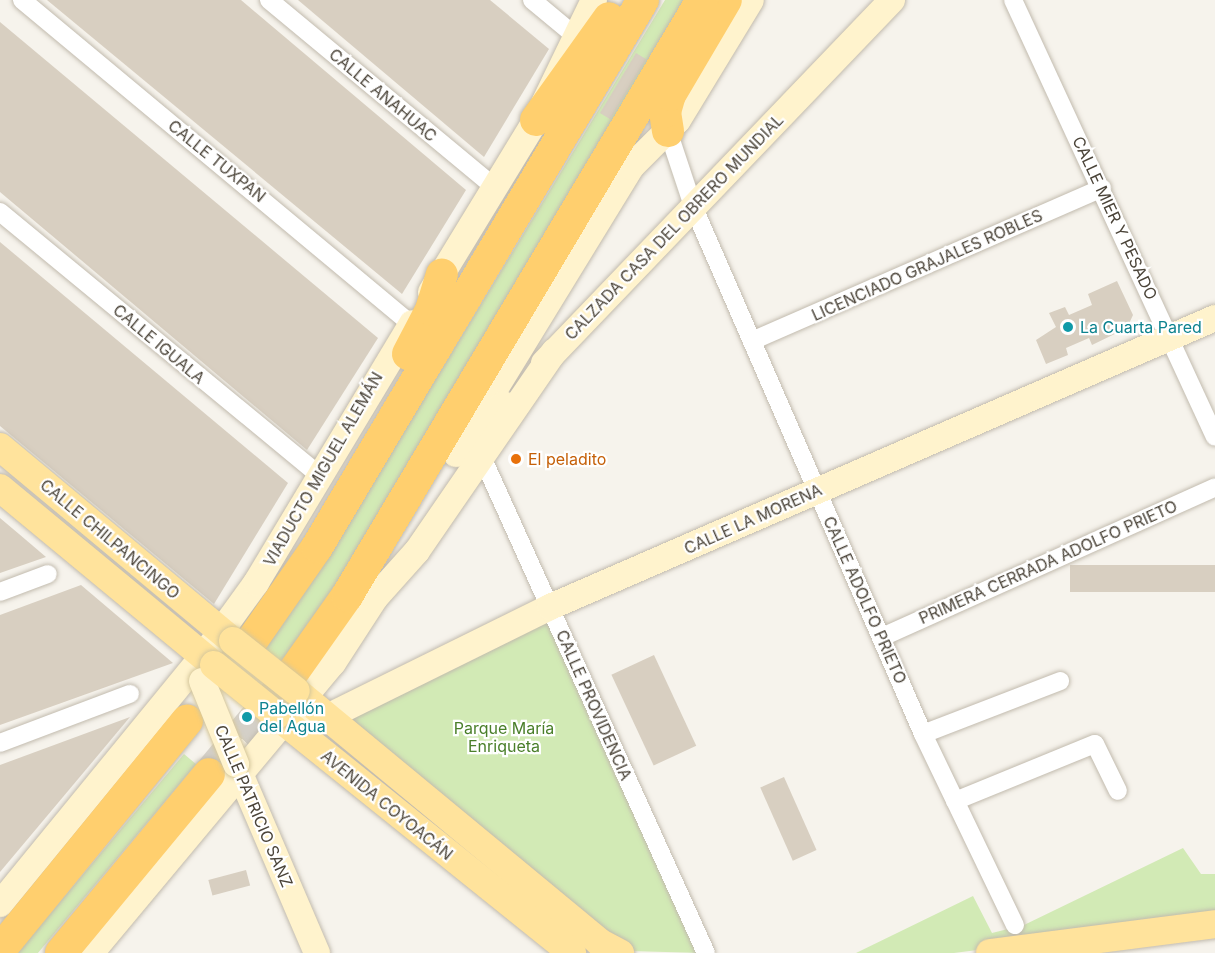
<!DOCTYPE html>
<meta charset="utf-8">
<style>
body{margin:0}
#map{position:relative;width:1215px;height:953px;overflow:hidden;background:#f6f3ec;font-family:Inter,sans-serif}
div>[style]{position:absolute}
.green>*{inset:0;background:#d2eab5;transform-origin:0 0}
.building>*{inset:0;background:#d8cfc1;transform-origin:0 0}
.highway-tunnel>*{height:32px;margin-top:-16px;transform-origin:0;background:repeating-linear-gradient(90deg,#d4d0c8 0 32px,transparent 0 48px)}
.roads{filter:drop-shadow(0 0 2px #c2bbae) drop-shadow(0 0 2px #c2bbae)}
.street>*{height:18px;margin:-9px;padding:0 9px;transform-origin:9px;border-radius:9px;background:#fff}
.secondary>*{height:26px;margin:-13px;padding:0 13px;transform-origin:13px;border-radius:13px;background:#fff3cd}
.primary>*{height:28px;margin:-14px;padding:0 14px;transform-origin:14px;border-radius:14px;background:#ffe39c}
.highway>*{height:32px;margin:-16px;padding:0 16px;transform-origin:16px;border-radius:16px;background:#ffcf6e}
.bridges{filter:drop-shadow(0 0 2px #d6c79b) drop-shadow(0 0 2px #d6c79b)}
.secondary-bridge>*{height:26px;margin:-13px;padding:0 13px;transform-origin:13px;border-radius:13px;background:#fff3cd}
.primary-bridge>*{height:28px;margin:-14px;padding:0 14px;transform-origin:14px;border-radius:14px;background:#ffe39c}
.dots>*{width:16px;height:16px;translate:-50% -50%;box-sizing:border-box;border:3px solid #fff;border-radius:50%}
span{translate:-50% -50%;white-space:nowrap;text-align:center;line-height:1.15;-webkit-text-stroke:4.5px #fff;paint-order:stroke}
.street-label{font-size:16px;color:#4b4439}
.culture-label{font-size:16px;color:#0d838f}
.left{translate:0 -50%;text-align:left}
.food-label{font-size:16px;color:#c56008}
.park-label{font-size:16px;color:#4a7f2a}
</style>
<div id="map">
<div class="green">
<i style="clip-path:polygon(665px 0,684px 0,312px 624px,284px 663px,264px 648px,320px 570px)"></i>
<i style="clip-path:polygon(548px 613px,702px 953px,629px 951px,348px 722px,386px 697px)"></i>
<i style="left:184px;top:754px;width:16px;height:259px;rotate:40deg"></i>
<i style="clip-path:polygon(1183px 848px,1201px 874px,1215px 874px,1215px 919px,954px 953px,856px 953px,973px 896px,992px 933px,1024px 925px)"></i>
</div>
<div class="building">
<i style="clip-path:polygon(47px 0,241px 0,466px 190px,402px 294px)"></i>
<i style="clip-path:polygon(298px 0,490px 0,549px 49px,484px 157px)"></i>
<i style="clip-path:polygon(0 22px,378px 338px,307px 450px,0 192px)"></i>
<i style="left:636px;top:53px;width:12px;height:70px;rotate:31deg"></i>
<i style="clip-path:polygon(0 242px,288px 483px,214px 604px,0 426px)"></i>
<i style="clip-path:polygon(1117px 281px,1133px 315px,1127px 328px,1092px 345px,1089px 338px,1066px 348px,1068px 355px,1046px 364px,1036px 340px,1056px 327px,1049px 313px,1065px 307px,1069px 315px,1092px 305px,1088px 294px)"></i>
<i style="clip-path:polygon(0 518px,19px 534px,46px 557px,0 573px)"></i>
<i style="left:1215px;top:565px;width:27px;height:145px;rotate:90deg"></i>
<i style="clip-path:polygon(81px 585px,173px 663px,0 725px,0 615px)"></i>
<i style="left:654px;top:655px;width:100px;height:47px;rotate:65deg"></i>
<i style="clip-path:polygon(130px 717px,89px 766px,0 872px,0 765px)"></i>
<i style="left:784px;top:777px;width:80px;height:26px;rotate:66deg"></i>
<i style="left:246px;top:870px;width:16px;height:39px;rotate:75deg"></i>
</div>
<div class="highway-tunnel">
<i style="left:209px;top:774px;width:134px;rotate:-50.5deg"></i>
</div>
<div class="roads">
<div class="street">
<i style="left:22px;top:0;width:506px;rotate:39.79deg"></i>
<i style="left:269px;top:0;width:296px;rotate:39.7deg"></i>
<i style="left:532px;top:0;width:55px;rotate:39.8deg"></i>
<i style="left:1013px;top:0;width:481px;rotate:65.2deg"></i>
<i style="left:668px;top:131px;width:79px;rotate:71.6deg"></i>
<i style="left:693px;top:206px;width:576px;rotate:66.46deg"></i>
<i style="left:923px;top:734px;width:212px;rotate:64.3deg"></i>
<i style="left:0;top:212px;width:413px;rotate:39.5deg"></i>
<i style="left:752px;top:341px;width:382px;rotate:-23.6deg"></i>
<i style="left:482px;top:457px;width:544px;rotate:65.7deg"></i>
<i style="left:0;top:592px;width:51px;rotate:-20.6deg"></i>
<i style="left:882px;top:637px;width:365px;rotate:-24.2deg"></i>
<i style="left:923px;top:734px;width:147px;rotate:-21.1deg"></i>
<i style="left:0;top:743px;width:139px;rotate:-20.7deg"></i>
<i style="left:955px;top:801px;width:151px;rotate:-22.2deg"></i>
<i style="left:1095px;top:744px;width:52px;rotate:63.9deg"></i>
</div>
<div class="secondary">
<i style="left:431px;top:292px;width:202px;rotate:-58.6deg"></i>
<i style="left:536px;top:120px;width:133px;rotate:-64.2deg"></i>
<i style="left:544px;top:363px;width:503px;rotate:-46.21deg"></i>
<i style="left:478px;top:417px;width:293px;rotate:-58.5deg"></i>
<i style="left:631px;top:167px;width:66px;rotate:-45deg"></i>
<i style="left:678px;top:120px;width:140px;rotate:-58.7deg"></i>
<i style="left:456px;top:454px;width:69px;rotate:-46.2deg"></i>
<i style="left:297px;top:732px;width:282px;rotate:-26.3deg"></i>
<i style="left:550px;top:607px;width:725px;rotate:-23.49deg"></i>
<i style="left:236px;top:764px;width:206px;rotate:66.8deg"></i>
<i style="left:0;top:904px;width:320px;rotate:-50.7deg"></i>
<i style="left:203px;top:656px;width:90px;rotate:-54deg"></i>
<i style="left:256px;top:583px;width:303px;rotate:-59deg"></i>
<i style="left:91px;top:953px;width:378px;rotate:-50.2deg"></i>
<i style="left:333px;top:663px;width:77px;rotate:-57.1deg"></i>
<i style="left:375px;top:598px;width:63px;rotate:-48.2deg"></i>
<i style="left:417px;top:551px;width:242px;rotate:-55.5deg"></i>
</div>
<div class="primary">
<i style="left:0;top:447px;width:303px;rotate:39.8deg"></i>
<i style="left:0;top:488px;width:278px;rotate:39.6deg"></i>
<i style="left:296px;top:691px;width:393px;rotate:39.6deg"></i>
<i style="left:599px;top:942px;width:24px;rotate:28deg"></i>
<i style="left:276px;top:715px;width:380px;rotate:38.8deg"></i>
<i style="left:990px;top:953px;width:227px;rotate:-7.3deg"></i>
</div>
<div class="highway">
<i style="left:536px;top:120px;width:125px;rotate:-54.4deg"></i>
<i style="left:668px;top:131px;width:19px;rotate:-99deg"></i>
<i style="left:665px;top:112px;width:18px;rotate:-74deg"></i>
<i style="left:670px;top:95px;width:110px;rotate:-59.5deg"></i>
<i style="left:408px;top:354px;width:50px;rotate:-62.4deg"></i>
<i style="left:431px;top:310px;width:37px;rotate:-73deg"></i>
<i style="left:253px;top:639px;width:112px;rotate:-55.2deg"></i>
<i style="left:317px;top:547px;width:637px;rotate:-59.21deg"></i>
<i style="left:294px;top:671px;width:92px;rotate:-54.8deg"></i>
<i style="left:347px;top:596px;width:694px;rotate:-59.22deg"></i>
<i style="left:0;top:950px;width:296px;rotate:-50.8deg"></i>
<i style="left:61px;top:953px;width:232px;rotate:-50.4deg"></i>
</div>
</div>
<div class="bridges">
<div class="secondary-bridge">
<i style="left:202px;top:681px;width:90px;rotate:67.7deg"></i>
</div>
<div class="primary-bridge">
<i style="left:233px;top:641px;width:80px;rotate:38.4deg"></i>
<i style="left:214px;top:665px;width:80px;rotate:38.9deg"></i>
</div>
</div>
<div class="dots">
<i style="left:1068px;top:327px;background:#0f9aa8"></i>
<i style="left:516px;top:459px;background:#e8710a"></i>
<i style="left:247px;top:717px;background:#0f9aa8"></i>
</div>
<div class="street-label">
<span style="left:383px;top:95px;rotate:40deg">CALLE ANAHUAC</span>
<span style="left:217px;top:161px;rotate:39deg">CALLE TUXPAN</span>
<span style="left:1115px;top:218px;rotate:65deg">CALLE MIER Y PESADO</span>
<span style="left:674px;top:227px;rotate:-46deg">CALZADA CASA DEL OBRERO MUNDIAL</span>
<span style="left:927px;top:265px;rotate:-24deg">LICENCIADO GRAJALES ROBLES</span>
<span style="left:159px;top:344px;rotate:40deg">CALLE IGUALA</span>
<span style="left:323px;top:469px;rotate:-60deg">VIADUCTO MIGUEL ALEMÁN</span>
<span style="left:753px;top:519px;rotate:-24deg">CALLE LA MORENA</span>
<span style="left:110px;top:539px;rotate:40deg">CALLE CHILPANCINGO</span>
<span style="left:1048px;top:562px;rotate:-24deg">PRIMERA CERRADA ADOLFO PRIETO</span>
<span style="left:865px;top:600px;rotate:66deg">CALLE ADOLFO PRIETO</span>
<span style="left:594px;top:705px;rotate:66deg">CALLE PROVIDENCIA</span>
<span style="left:387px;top:805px;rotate:39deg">AVENIDA COYOACÁN</span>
<span style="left:254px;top:806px;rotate:67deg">CALLE PATRICIO SANZ</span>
</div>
<div class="culture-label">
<span class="left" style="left:1080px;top:327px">La Cuarta Pared</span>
<span class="left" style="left:259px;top:717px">Pabellón<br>del Agua</span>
</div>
<div class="food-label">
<span class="left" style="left:528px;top:459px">El peladito</span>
</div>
<div class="park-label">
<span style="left:504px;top:737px">Parque María<br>Enriqueta</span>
</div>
</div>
